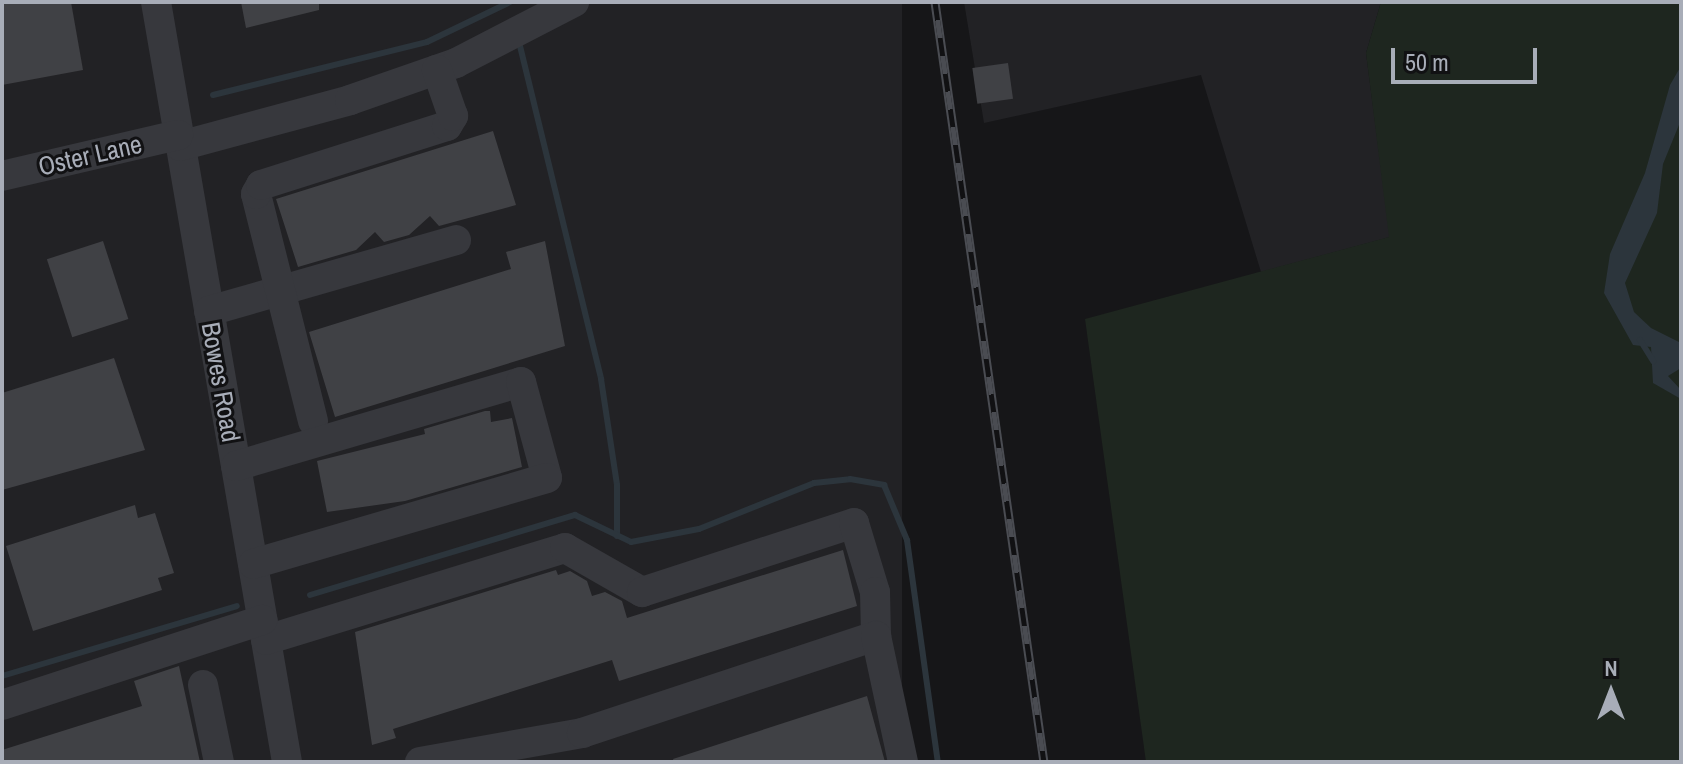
<!DOCTYPE html>
<style>
body{margin:0}
#map{position:relative;width:1683px;height:764px;overflow:hidden;background:#161618;font-family:"Archivo Narrow",sans-serif}
div>[style]{position:absolute}
.built>*{inset:0;background:#222225;transform-origin:0 0}
.green>*{inset:0;background:#1e261f}
.water>*{inset:0;background:#2c353c}
.stream>*{height:6px;margin:-3px;padding:0 3px;transform-origin:3px;border-radius:3px;background:#2c353c}
.building>*{inset:0;background:#404145;transform-origin:0 0}
.minor>*{height:30px;margin:-15px;padding:0 15px;transform-origin:15px;border-radius:15px;background:#37383d}
.rail>*{height:9px;margin-top:-4.5px;transform-origin:0;background:repeating-linear-gradient(90deg,#111113 0 18px,#4a4c52 0 36px);box-sizing:border-box;border-block:2px solid #4a4c52}
span{translate:-50% -50%;white-space:nowrap;text-align:center;line-height:1.15;-webkit-text-stroke:6px #111113;paint-order:stroke}
.street-label{font-size:26px;color:#a8adb8}
.frame{position:absolute;inset:0;border:4px solid #a8adb8;pointer-events:none}
.north{position:absolute;left:1571px;top:652px;width:80px;height:80px;-webkit-text-stroke:6px #111113;paint-order:stroke;rotate:0deg;font-size:22px;font-weight:700;line-height:32px;text-align:center;color:#a8adb8}
.north::after{content:'';display:block;margin:auto;width:28px;height:36px;background:#a8adb8;clip-path:polygon(50% 0,100% 100%,50% 72%,0 100%)}
.scale{position:absolute;left:1391px;top:48px;width:146px;height:36px;box-sizing:border-box;border:4px solid #a8adb8;border-top:0;padding-left:10px;font-size:24px;line-height:28px;white-space:nowrap;color:#a8adb8;-webkit-text-stroke:6px #111113;paint-order:stroke}
</style>
<div id="map">
<div class="built">
<i style="left:2px;top:2px;width:900px;height:760px"></i>
<i style="clip-path:polygon(964px 2px,1381px 2px,1366px 53px,1390px 237px,1261px 272px,1201px 75px,984px 123px)"></i>
</div>
<div class="green">
<i style="clip-path:polygon(1381px 2px,1681px 2px,1681px 762px,1146px 762px,1085px 319px,1389px 237px,1366px 53px)"></i>
</div>
<div class="water">
<i style="clip-path:polygon(1681px 66px,1681px 120px,1663px 164px,1657px 213px,1625px 283px,1634px 312px,1651px 328px,1681px 343px,1681px 368px,1668px 376px,1681px 390px,1681px 399px,1653px 383px,1651px 347px,1633px 345px,1604px 293px,1610px 254px,1645px 173px,1670px 85px)"></i>
</div>
<div class="stream">
<i style="left:520px;top:46px;width:343px;rotate:76.3deg"></i>
<i style="left:601px;top:379px;width:107px;rotate:81.4deg"></i>
<i style="left:617px;top:485px;width:51px;rotate:90deg"></i>
<i style="left:213px;top:95px;width:220px;rotate:-13.9deg"></i>
<i style="left:427px;top:42px;width:92px;rotate:-25.7deg"></i>
<i style="left:1640px;top:340px;width:25px;rotate:58deg"></i>
<i style="left:310px;top:595px;width:277px;rotate:-16.8deg"></i>
<i style="left:575px;top:515px;width:62px;rotate:25.7deg"></i>
<i style="left:631px;top:542px;width:69px;rotate:-10.8deg"></i>
<i style="left:699px;top:529px;width:124px;rotate:-21.8deg"></i>
<i style="left:814px;top:483px;width:36px;rotate:-6deg"></i>
<i style="left:850px;top:479px;width:35px;rotate:10deg"></i>
<i style="left:884px;top:485px;width:60px;rotate:67.3deg"></i>
<i style="left:907px;top:540px;width:224px;rotate:82.1deg"></i>
<i style="left:2px;top:676px;width:245px;rotate:-16.6deg"></i>
</div>
<div class="building">
<i style="clip-path:polygon(2px 2px,71px 2px,83px 70px,2px 85px)"></i>
<i style="clip-path:polygon(241px 2px,319px 2px,319px 10px,246px 28px)"></i>
<i style="left:1008px;top:63px;width:36px;height:36px;rotate:82deg"></i>
<i style="clip-path:polygon(493px 131px,516px 205px,439px 226px,430px 216px,409px 235px,384px 242px,375px 232px,356px 250px,298px 267px,276px 199px)"></i>
<i style="left:103px;top:241px;width:82px;height:59px;rotate:72deg"></i>
<i style="clip-path:polygon(545px 241px,565px 346px,335px 417px,309px 332px,511px 269px,506px 252px)"></i>
<i style="clip-path:polygon(114px 358px,145px 450px,2px 490px,2px 393px)"></i>
<i style="clip-path:polygon(485px 411px,490px 411px,491px 422px,512px 418px,522px 467px,405px 501px,327px 512px,317px 461px,425px 434px,424px 429px)"></i>
<i style="clip-path:polygon(135px 505px,138px 518px,155px 513px,174px 573px,158px 578px,162px 590px,33px 631px,6px 546px)"></i>
<i style="clip-path:polygon(843px 550px,857px 606px,619px 681px,612px 660px,393px 729px,396px 738px,372px 745px,355px 632px,556px 570px,558px 575px,570px 571px,587px 581px,592px 596px,605px 592px,622px 601px,627px 618px)"></i>
<i style="clip-path:polygon(179px 666px,200px 762px,2px 762px,2px 750px,142px 706px,134px 681px)"></i>
<i style="clip-path:polygon(867px 696px,885px 762px,674px 762px,673px 759px)"></i>
</div>
<div class="minor">
<i style="left:156px;top:2px;width:771px;rotate:80.22deg"></i>
<i style="left:180px;top:146px;width:176px;rotate:-15.1deg"></i>
<i style="left:350px;top:100px;width:112px;rotate:-19.2deg"></i>
<i style="left:456px;top:63px;width:133px;rotate:-27.3deg"></i>
<i style="left:2px;top:176px;width:181px;rotate:-13.1deg"></i>
<i style="left:209px;top:311px;width:257px;rotate:-16deg"></i>
<i style="left:313px;top:421px;width:234px;rotate:-104.1deg"></i>
<i style="left:256px;top:194px;width:10px;rotate:-61deg"></i>
<i style="left:261px;top:185px;width:195px;rotate:-17.6deg"></i>
<i style="left:447px;top:126px;width:12px;rotate:-59deg"></i>
<i style="left:453px;top:116px;width:49px;rotate:-109.2deg"></i>
<i style="left:236px;top:466px;width:297px;rotate:-16.4deg"></i>
<i style="left:521px;top:382px;width:99px;rotate:74.8deg"></i>
<i style="left:547px;top:478px;width:306px;rotate:163.7deg"></i>
<i style="left:266px;top:640px;width:313px;rotate:-17.1deg"></i>
<i style="left:565px;top:548px;width:89px;rotate:29.7deg"></i>
<i style="left:642px;top:592px;width:223px;rotate:-18deg"></i>
<i style="left:854px;top:523px;width:72px;rotate:73.1deg"></i>
<i style="left:875px;top:592px;width:44px;rotate:88.7deg"></i>
<i style="left:203px;top:685px;width:79px;rotate:78.3deg"></i>
<i style="left:2px;top:705px;width:274px;rotate:-18.1deg"></i>
<i style="left:420px;top:762px;width:165px;rotate:-10.1deg"></i>
<i style="left:582px;top:733px;width:310px;rotate:-18.3deg"></i>
<i style="left:876px;top:636px;width:129px;rotate:77.9deg"></i>
</div>
<div class="rail">
<i style="left:935px;top:2px;width:768px;rotate:81.84deg"></i>
</div>
<div class="street-label">
<span style="left:90px;top:155px;rotate:-13deg">Oster Lane</span>
<span style="left:221px;top:382px;rotate:80deg">Bowes Road</span>
</div>
<div class="frame"></div>
<div class="north">N</div>
<div class="scale">50 m</div>
</div>
